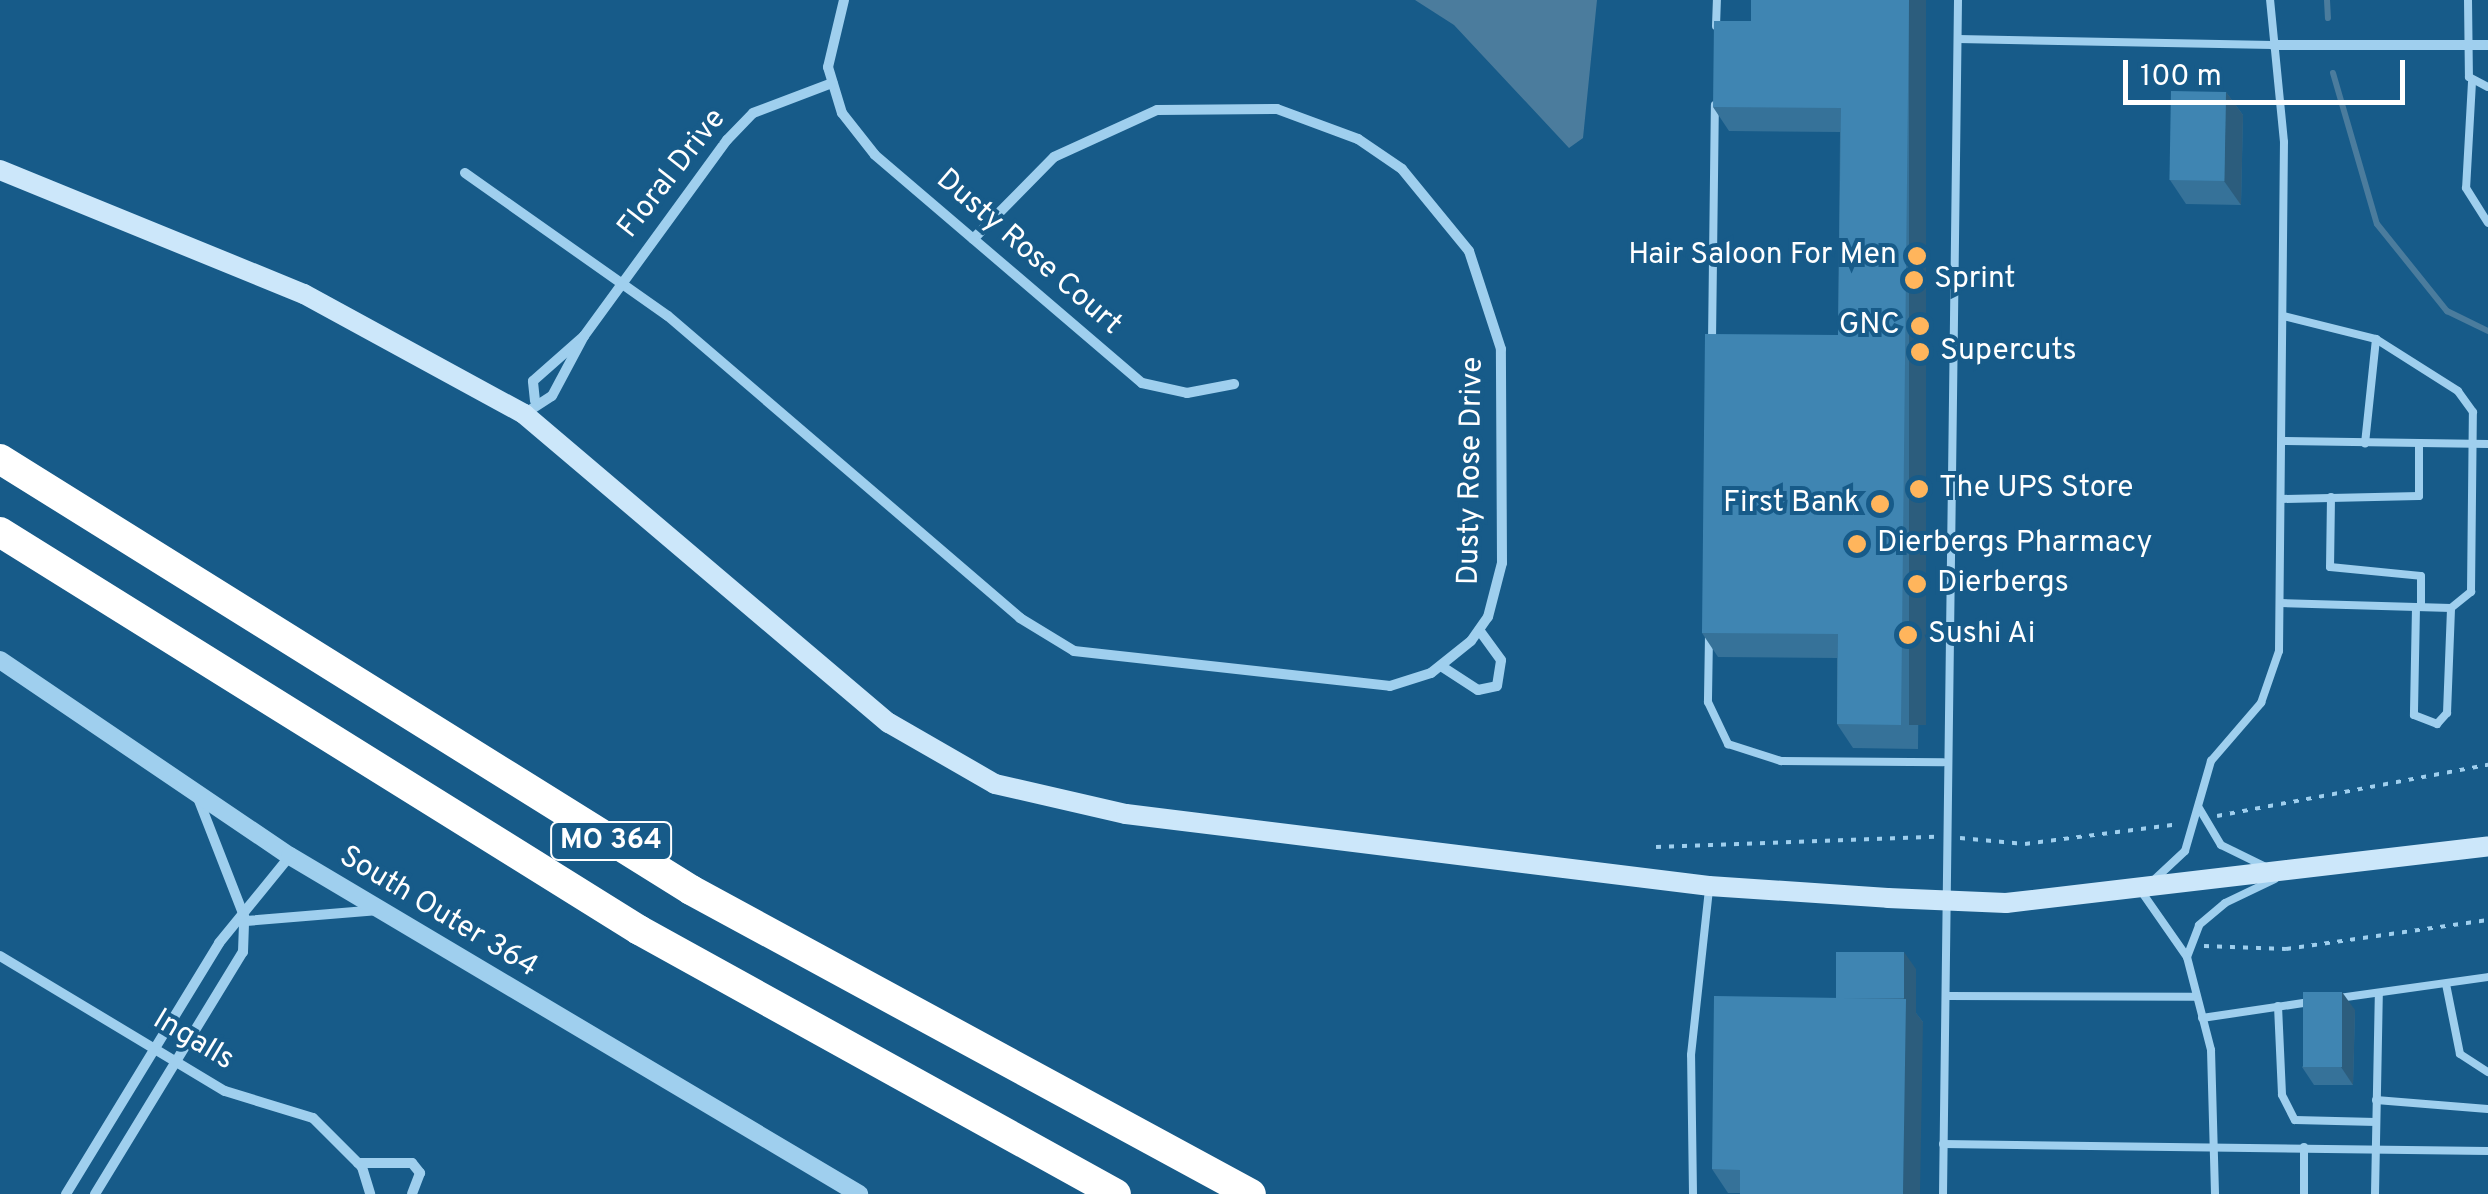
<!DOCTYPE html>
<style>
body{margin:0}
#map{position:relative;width:2488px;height:1194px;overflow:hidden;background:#175b89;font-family:Overpass,sans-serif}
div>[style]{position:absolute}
.water>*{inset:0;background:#4b7c9d}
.stream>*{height:6px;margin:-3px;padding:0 3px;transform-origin:3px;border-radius:3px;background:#4b7c9d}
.path>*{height:4px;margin-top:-2px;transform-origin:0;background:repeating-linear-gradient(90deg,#9fcfee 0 5px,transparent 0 13px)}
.service>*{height:8px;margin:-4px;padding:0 4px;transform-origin:4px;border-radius:4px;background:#9fcfee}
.minor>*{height:10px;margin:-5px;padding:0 5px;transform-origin:5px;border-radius:5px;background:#9fcfee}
.tertiary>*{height:18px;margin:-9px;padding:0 9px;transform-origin:9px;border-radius:9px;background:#9fcfee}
.secondary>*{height:20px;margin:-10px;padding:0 10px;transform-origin:10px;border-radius:10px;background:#cce7fa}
.motorway>*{height:30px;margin:-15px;padding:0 15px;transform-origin:15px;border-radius:15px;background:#fff}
.wall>*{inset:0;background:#367299}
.shaded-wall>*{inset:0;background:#2c5d7d;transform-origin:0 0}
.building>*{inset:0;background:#3f85b2;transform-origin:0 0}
.dots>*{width:28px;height:28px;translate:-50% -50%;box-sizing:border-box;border:5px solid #175b89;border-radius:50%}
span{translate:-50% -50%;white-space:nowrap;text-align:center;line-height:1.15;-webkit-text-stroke:8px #175b89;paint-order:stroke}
.shield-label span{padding:2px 8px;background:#175b89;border:2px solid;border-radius:8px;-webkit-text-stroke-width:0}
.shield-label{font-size:28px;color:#fff;font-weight:700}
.street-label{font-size:30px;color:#fff}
.poi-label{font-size:30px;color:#fff}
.right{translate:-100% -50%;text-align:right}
.left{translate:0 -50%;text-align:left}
.scale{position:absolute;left:2123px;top:60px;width:282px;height:45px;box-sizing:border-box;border:5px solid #fff;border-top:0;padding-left:12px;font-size:30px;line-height:35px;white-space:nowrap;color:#fff;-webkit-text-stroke:8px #175b89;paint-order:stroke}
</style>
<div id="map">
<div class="water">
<i style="clip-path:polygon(1415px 0,1597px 0,1583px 138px,1569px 148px,1454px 25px)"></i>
</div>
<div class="stream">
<i style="left:2327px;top:0;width:18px;rotate:87deg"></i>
<i style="left:2333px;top:73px;width:157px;rotate:73.8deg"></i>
<i style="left:2377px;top:224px;width:112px;rotate:51.2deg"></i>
<i style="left:2447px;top:311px;width:46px;rotate:26deg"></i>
</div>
<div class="path">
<i style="left:2217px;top:816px;width:276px;rotate:-10.7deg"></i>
<i style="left:1960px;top:838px;width:65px;rotate:5.3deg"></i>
<i style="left:2025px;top:844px;width:154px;rotate:-7.4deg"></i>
<i style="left:1656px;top:847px;width:279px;rotate:-2.1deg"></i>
<i style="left:2204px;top:946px;width:82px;rotate:2.1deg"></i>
<i style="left:2286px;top:949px;width:204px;rotate:-8.2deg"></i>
</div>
<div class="service">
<i style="left:2468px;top:0;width:77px;rotate:89.3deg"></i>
<i style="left:2469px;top:77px;width:21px;rotate:28deg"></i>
<i style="left:1716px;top:26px;width:26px;rotate:-88deg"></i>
<i style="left:1958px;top:39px;width:315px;rotate:1.1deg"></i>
<i style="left:2472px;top:82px;width:106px;rotate:93.2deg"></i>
<i style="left:2466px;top:188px;width:41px;rotate:57.8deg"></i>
<i style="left:2283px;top:316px;width:96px;rotate:13.9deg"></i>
<i style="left:2376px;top:339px;width:105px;rotate:96deg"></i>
<i style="left:1712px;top:341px;width:236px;rotate:-89.3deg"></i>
<i style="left:2282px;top:441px;width:206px;rotate:0.8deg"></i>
<i style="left:2331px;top:497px;width:70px;rotate:90.8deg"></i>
<i style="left:2330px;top:567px;width:91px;rotate:5.6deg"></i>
<i style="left:2421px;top:576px;width:31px;rotate:90deg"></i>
<i style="left:2282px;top:499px;width:137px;rotate:-1.3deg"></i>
<i style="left:2419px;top:496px;width:53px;rotate:-90deg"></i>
<i style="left:2281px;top:603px;width:170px;rotate:1.7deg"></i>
<i style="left:2451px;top:608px;width:26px;rotate:-39deg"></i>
<i style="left:2471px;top:592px;width:180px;rotate:-89.4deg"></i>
<i style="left:2473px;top:412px;width:26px;rotate:-126deg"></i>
<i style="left:2458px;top:391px;width:97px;rotate:-147.6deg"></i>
<i style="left:2416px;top:607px;width:108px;rotate:91.1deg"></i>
<i style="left:2414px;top:715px;width:25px;rotate:21deg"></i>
<i style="left:2437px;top:724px;width:15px;rotate:-48deg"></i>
<i style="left:2447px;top:713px;width:105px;rotate:-87.8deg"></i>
<i style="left:1709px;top:635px;width:67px;rotate:90.9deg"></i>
<i style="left:1708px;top:702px;width:47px;rotate:64.5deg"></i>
<i style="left:1728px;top:744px;width:56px;rotate:17.8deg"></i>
<i style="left:1781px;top:761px;width:162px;rotate:0.4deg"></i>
<i style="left:2199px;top:808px;width:43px;rotate:59.3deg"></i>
<i style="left:2221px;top:845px;width:50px;rotate:26.1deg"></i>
<i style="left:2155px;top:879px;width:41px;rotate:-43deg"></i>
<i style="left:2185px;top:851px;width:94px;rotate:-73.9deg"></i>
<i style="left:2211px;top:761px;width:77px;rotate:-49.2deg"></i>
<i style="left:2261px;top:703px;width:55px;rotate:-70.9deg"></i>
<i style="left:2279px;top:651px;width:509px;rotate:-89.44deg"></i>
<i style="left:2284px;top:142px;width:143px;rotate:-95.6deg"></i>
<i style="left:2141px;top:891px;width:80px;rotate:55.1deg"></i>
<i style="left:2187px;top:957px;width:96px;rotate:75.5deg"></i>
<i style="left:2211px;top:1050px;width:144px;rotate:88.4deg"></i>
<i style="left:2187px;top:957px;width:34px;rotate:-69deg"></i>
<i style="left:2199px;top:925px;width:34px;rotate:-40deg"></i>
<i style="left:2225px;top:903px;width:55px;rotate:-25.6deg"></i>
<i style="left:2446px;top:984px;width:71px;rotate:78.7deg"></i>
<i style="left:2460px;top:1054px;width:33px;rotate:33deg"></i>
<i style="left:1946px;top:996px;width:248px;rotate:0.2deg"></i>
<i style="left:2339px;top:998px;width:150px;rotate:-8deg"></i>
<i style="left:2278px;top:1006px;width:89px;rotate:87.4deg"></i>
<i style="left:2282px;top:1095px;width:28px;rotate:63deg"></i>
<i style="left:2295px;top:1120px;width:81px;rotate:1.4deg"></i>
<i style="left:2202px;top:1018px;width:109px;rotate:-8.4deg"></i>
<i style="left:2376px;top:1100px;width:112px;rotate:4.6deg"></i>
<i style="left:1943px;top:1144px;width:545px;rotate:0.74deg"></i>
<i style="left:2304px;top:1147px;width:47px;rotate:90deg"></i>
<i style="left:1693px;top:1194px;width:139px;rotate:-90.8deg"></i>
<i style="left:1691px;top:1055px;width:166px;rotate:-83.8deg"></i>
<i style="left:1943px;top:1194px;width:1194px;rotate:-89.28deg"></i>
<i style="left:2375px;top:1194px;width:200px;rotate:-88.9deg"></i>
</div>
<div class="minor">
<i style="left:844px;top:0;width:69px;rotate:103.4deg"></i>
<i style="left:828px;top:67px;width:48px;rotate:73.1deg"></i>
<i style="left:842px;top:113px;width:53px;rotate:51.8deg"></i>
<i style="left:875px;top:155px;width:351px;rotate:40.5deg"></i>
<i style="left:1142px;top:383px;width:46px;rotate:12.5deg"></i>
<i style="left:1187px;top:393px;width:48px;rotate:-10.8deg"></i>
<i style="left:2273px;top:45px;width:215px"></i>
<i style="left:465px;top:173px;width:248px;rotate:35.2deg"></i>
<i style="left:668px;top:316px;width:464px;rotate:40.6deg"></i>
<i style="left:1020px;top:618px;width:63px;rotate:31.4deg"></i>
<i style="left:1074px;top:651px;width:318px;rotate:6.3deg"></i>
<i style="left:1390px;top:686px;width:43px;rotate:-17.6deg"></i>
<i style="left:1431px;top:673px;width:51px;rotate:-38.7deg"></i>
<i style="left:1471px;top:641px;width:29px;rotate:-55deg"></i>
<i style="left:1488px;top:617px;width:56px;rotate:-75.5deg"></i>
<i style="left:1502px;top:563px;width:214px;rotate:-90.3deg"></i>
<i style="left:1501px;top:349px;width:103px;rotate:-108.1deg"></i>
<i style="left:1469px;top:251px;width:106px;rotate:-129.3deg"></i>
<i style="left:1402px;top:169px;width:53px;rotate:-145.7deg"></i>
<i style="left:1358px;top:139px;width:86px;rotate:-159.7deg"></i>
<i style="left:1277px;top:109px;width:120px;rotate:179.5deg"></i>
<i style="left:1157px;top:110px;width:113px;rotate:155.5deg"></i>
<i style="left:1054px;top:157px;width:115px;rotate:134.6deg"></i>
<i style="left:535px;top:401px;width:20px;rotate:-96deg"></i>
<i style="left:533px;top:381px;width:68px;rotate:-41.4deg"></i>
<i style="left:524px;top:414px;width:33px;rotate:-33deg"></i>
<i style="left:552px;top:396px;width:68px;rotate:-61.9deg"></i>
<i style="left:584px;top:336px;width:243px;rotate:-53.9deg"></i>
<i style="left:727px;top:140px;width:37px;rotate:-46deg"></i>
<i style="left:753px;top:113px;width:85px;rotate:-20.8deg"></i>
<i style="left:1441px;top:666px;width:44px;rotate:33deg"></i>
<i style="left:1478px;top:690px;width:19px;rotate:-12deg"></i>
<i style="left:1497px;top:686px;width:26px;rotate:-81deg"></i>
<i style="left:1501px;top:660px;width:37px;rotate:-126deg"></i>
<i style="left:198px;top:798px;width:132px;rotate:68.7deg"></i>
<i style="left:246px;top:921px;width:133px;rotate:-4.7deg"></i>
<i style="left:0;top:956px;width:262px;rotate:31deg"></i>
<i style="left:225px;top:1091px;width:92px;rotate:17.1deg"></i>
<i style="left:313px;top:1118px;width:69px;rotate:45deg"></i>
<i style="left:362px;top:1167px;width:28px;rotate:73deg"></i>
<i style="left:358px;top:1163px;width:54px"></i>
<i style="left:412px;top:1163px;width:13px;rotate:51deg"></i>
<i style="left:420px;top:1173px;width:22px;rotate:111deg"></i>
<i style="left:66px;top:1194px;width:294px;rotate:-58.6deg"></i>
<i style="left:219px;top:943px;width:112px;rotate:-50.8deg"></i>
<i style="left:95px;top:1194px;width:284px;rotate:-58.6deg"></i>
<i style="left:243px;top:952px;width:28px;rotate:-88deg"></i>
</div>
<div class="tertiary">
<i style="left:0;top:660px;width:350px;rotate:34.1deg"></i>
<i style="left:290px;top:856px;width:662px;rotate:30.71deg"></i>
</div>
<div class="secondary">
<i style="left:0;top:170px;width:328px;rotate:22.2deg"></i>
<i style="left:304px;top:294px;width:251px;rotate:28.6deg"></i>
<i style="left:524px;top:414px;width:478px;rotate:40.3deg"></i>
<i style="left:889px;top:723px;width:122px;rotate:29.9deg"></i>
<i style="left:995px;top:784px;width:134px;rotate:12.9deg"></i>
<i style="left:1126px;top:814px;width:587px;rotate:7.04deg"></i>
<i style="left:1709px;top:886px;width:179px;rotate:3.8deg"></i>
<i style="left:1888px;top:898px;width:118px;rotate:2.4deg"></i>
<i style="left:2006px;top:903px;width:485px;rotate:-6.7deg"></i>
</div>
<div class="motorway">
<i style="left:0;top:459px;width:814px;rotate:31.95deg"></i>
<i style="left:691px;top:890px;width:637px;rotate:28.5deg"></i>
<i style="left:0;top:532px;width:753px;rotate:31.92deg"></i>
<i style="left:639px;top:930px;width:545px;rotate:28.96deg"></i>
</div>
<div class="wall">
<i style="clip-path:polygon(1751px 0,1926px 0,1918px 749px,1853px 748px,1837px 724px,1837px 658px,1718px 657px,1702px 633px,1838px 335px,1840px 132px,1729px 131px,1713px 107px,1751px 21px)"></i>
<i style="clip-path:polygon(2226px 92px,2243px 115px,2241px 205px,2186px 204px,2170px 180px)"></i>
<i style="clip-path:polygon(1916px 969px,1916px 1013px,1923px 1022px,1740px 1193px,1728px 1193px,1712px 1169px,1836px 998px)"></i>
<i style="clip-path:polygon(2355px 1010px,2353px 1085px,2314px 1085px,2302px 1067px)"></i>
</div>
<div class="shaded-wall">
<i style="left:1909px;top:0;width:17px;height:725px"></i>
<i style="clip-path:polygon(2226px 92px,2243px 115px,2241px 205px,2224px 181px)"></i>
<i style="clip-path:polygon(1904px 952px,1916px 969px,1916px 1013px,1923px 1022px,1920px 1194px,1903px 1194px)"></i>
<i style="clip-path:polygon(2342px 992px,2355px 1010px,2353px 1085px,2341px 1067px)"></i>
</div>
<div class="building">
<i style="clip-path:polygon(1751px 0,1909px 0,1901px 725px,1837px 724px,1838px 634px,1702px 633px,1705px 334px,1838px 335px,1841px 108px,1713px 107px,1714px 21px,1751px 21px)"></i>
<i style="left:2171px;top:91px;width:55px;height:89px;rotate:1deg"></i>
<i style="left:1836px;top:952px;width:68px;height:46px"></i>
<i style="left:2303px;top:992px;width:39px;height:75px"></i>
<i style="clip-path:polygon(1714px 996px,1906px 999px,1903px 1194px,1740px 1194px,1740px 1170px,1712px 1169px)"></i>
</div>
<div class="dots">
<i style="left:1917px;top:256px;background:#ffb55c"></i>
<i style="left:1914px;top:280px;background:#ffb55c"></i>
<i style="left:1920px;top:326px;background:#ffb55c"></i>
<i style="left:1920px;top:352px;background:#ffb55c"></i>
<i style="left:1919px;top:489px;background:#ffb55c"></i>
<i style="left:1880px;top:504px;background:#ffb55c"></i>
<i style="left:1857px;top:544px;background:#ffb55c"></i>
<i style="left:1917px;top:584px;background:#ffb55c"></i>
<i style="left:1908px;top:635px;background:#ffb55c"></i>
</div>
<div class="shield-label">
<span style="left:611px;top:841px">MO 364</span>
</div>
<div class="street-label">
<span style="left:673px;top:174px;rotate:-52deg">Floral Drive</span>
<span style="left:1028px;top:253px;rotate:41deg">Dusty Rose Court</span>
<span style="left:1472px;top:471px;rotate:-89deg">Dusty Rose Drive</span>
<span style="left:438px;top:913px;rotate:31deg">South Outer 364</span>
<span style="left:193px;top:1041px;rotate:31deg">Ingalls</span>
</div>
<div class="poi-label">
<span class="right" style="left:1897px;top:256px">Hair Saloon For Men</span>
<span class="left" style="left:1934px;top:280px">Sprint</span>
<span class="right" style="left:1900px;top:326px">GNC</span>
<span class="left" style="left:1940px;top:352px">Supercuts</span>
<span class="left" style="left:1939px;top:489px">The UPS Store</span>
<span class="right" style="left:1860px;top:504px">First Bank</span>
<span class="left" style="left:1877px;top:544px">Dierbergs Pharmacy</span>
<span class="left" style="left:1937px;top:584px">Dierbergs</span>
<span class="left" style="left:1928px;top:635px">Sushi Ai</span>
</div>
<div class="scale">100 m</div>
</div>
